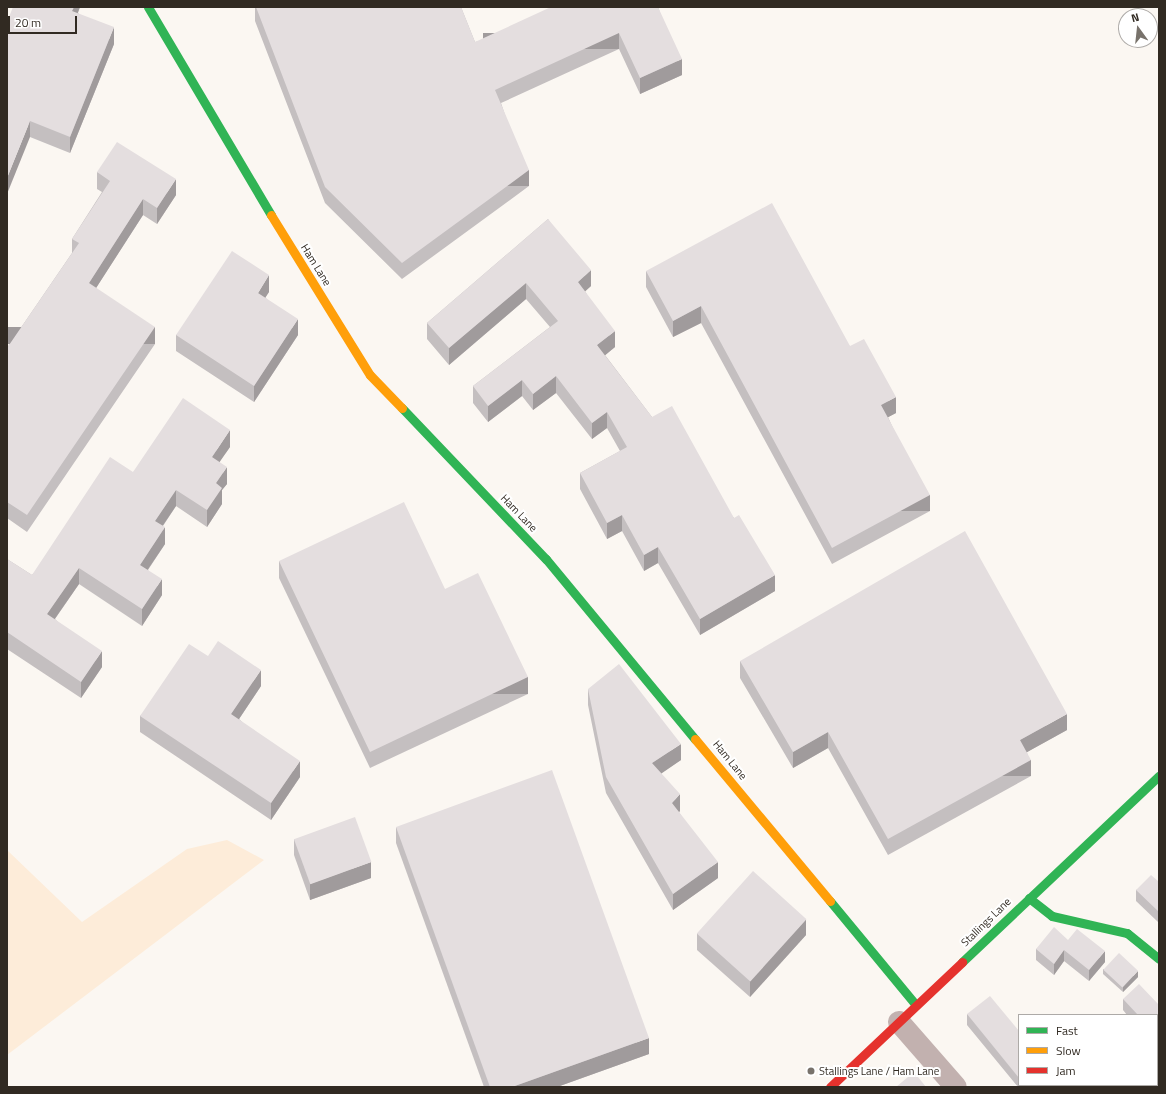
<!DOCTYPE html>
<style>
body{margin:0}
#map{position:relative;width:1166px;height:1094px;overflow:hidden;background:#fbf7f2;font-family:"Titillium Web",sans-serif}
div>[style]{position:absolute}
.green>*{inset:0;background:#fdecd9}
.street>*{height:22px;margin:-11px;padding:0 11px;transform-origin:11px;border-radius:11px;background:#c2b1af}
.fast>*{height:9px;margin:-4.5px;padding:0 4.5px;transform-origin:4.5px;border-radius:4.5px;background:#30b455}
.slow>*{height:9px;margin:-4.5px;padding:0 4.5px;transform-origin:4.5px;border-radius:4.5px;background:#ff9f0a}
.jam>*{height:9px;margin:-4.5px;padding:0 4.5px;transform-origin:4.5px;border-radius:4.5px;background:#e5322d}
.wall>*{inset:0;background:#c4bfc0}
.shaded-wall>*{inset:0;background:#a09b9c;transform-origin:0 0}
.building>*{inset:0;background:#e4dedf;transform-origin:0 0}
.dots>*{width:11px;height:11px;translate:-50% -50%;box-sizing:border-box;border:2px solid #fff;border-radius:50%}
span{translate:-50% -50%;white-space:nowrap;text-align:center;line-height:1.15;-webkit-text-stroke:4px #fff;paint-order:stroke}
.street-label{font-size:11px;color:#312a22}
.poi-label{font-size:11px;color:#312a22}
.left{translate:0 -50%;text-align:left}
.frame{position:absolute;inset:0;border:8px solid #312a22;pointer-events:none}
.legend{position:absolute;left:1018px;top:1014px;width:140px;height:72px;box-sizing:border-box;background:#fff;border:1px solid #adaaa7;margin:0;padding:5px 7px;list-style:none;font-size:12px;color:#312a22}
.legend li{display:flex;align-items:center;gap:8px;height:20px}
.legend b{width:20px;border:1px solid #adaaa7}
.north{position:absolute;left:1118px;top:8px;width:40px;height:40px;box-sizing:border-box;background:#fff;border:1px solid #adaaa7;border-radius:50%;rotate:345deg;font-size:11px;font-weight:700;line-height:16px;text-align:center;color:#312a22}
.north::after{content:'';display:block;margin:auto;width:14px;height:18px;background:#78726b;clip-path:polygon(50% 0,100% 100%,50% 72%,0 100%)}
.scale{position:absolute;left:8px;top:16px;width:69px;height:18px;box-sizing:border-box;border:2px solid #312a22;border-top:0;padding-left:5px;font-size:12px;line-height:14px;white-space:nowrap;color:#312a22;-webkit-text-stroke:3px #fff;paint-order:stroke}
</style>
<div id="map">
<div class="green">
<i style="clip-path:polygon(227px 840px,264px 860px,7px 1055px,7px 850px,82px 922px,187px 849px)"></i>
</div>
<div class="street">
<i style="left:899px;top:1022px;width:86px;rotate:48.8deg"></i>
</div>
<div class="fast">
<i style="left:148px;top:7px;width:242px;rotate:59.4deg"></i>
<i style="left:402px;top:408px;width:209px;rotate:46.4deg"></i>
<i style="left:546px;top:559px;width:234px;rotate:50.4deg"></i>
<i style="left:1029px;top:898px;width:29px;rotate:38deg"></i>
<i style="left:1052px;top:916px;width:77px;rotate:12.8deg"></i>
<i style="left:1127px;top:933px;width:41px;rotate:39.1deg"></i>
<i style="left:830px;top:901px;width:135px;rotate:50.4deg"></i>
<i style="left:962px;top:962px;width:271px;rotate:-43.4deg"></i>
</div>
<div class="slow">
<i style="left:271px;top:215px;width:188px;rotate:58.3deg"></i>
<i style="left:370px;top:375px;width:46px;rotate:45.9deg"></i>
<i style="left:695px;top:739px;width:211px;rotate:50.2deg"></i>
</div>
<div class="jam">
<i style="left:830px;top:1087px;width:182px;rotate:-43.4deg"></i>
</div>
<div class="wall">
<i style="clip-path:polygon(13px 7px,80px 7px,78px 13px,114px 44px,70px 153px,30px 137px)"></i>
<i style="clip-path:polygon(255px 7px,461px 7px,475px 42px,658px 7px,682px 75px,640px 94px,619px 49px,501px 103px,529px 186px,402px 279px,325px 203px,255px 21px)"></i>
<i style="clip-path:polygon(97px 172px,176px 195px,157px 224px,143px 215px,96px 288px,155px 344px,27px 532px,7px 518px,7px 348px,72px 253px,72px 239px,102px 192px,97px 189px)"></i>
<i style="clip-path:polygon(548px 219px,591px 286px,585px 291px,615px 347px,605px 355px,652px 417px,734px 518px,775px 591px,700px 635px,658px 563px,644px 571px,622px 531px,607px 539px,580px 489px,580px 473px,620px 451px,607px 428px,592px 439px,556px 393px,533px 410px,522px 396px,488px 422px,473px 403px,473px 386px,550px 327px,526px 299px,449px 365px,427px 339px,427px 323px)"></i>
<i style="clip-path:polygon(646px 271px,850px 346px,896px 413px,888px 417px,930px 511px,832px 564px,701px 323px,673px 337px,646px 287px)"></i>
<i style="clip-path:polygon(269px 292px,265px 297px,298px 335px,254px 402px,176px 351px,176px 335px)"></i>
<i style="clip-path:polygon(230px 447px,219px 462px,227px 484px,222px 490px,222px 504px,207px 527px,176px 506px,163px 526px,165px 544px,148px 570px,162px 595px,142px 626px,79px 584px,55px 619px,102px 667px,81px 698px,7px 649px,7px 559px,32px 575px,133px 472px)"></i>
<i style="clip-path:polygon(279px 561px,445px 589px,528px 694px,370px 768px,279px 578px)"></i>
<i style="clip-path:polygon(208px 656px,261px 686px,239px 719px,300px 777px,271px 820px,140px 732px,140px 716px)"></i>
<i style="clip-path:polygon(740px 661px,1067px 730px,1027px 752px,1031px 776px,888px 855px,828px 748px,793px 768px,740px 678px)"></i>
<i style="clip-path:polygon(588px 689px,681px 760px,661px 773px,680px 811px,679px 812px,718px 878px,673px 910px,606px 793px,588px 705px)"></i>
<i style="clip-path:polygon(396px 827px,649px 1054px,557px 1087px,484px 1087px,396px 843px)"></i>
<i style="clip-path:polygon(294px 839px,371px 878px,310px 900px,294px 855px)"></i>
<i style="clip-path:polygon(1158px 881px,1159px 881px,1159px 921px,1158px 922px,1136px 901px,1136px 890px)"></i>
<i style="clip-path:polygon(697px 933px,806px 935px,750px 997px,697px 950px)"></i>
<i style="clip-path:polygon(1068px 940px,1105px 962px,1089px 981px,1064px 961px,1054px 975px,1036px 960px,1036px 949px)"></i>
<i style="clip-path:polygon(1103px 969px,1138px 977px,1123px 992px,1103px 974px)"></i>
<i style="clip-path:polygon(1123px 999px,1159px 1005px,1159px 1060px,1157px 1057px,1157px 1015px,1127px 1015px,1123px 1010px)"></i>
<i style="clip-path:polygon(967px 1014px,1019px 1031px,1019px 1085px,1063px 1085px,1065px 1087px,1018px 1087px,967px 1025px)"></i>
</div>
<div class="shaded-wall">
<i style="clip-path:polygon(74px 7px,80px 7px,72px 27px,72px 11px)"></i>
<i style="clip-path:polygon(114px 27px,114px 44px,70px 153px,70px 137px)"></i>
<i style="left:619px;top:33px;width:16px;height:136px;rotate:90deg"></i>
<i style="clip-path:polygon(682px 59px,682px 75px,640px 94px,640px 78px)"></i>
<i style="clip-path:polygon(30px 121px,30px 137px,7px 194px,7px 178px)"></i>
<i style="left:529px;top:170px;width:16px;height:157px;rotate:90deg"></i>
<i style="clip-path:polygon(176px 179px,176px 195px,157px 224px,157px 208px)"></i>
<i style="clip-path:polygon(143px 199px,143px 215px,89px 299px,89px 283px)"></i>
<i style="clip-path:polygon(591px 270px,591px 286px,578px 298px,578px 282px)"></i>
<i style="clip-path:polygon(269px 275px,269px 292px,258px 309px,258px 293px)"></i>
<i style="clip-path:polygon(526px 283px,526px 299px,449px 365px,449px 348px)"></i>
<i style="clip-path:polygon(701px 306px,701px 323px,673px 337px,673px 321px)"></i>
<i style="clip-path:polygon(298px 319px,298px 335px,254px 402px,254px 386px)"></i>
<i style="left:155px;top:327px;width:17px;height:227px;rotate:90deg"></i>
<i style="clip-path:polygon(615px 331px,615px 347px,597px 362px,597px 345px)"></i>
<i style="clip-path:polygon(556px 376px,556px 393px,533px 410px,533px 394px)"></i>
<i style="clip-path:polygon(522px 380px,522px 396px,488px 422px,488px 406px)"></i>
<i style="clip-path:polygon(896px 397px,896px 413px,881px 421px,881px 405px)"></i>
<i style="clip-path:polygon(607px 412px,607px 428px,592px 439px,592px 423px)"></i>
<i style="clip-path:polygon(230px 430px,230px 447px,212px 473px,212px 457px)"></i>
<i style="clip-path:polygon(227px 467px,227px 484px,222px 490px,222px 504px,207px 527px,207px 510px,216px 483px)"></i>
<i style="clip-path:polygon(176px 490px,176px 506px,155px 537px,155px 521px)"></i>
<i style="left:930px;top:495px;width:16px;height:111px;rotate:90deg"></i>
<i style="clip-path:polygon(622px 515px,622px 531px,607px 539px,607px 523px)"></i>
<i style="clip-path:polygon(165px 527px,165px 544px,140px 581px,140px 565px)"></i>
<i style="clip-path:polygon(658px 547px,658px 563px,644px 571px,644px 555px)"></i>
<i style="clip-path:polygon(79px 568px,79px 584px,47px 630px,47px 614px)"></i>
<i style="clip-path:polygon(775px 575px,775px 591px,700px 635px,700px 619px)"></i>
<i style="clip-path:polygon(162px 579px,162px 595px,142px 626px,142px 609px)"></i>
<i style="clip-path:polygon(102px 651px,102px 667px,81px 698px,81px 682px)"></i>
<i style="clip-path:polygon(261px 670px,261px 686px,231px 731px,231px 714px)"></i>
<i style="left:528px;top:677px;width:17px;height:175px;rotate:90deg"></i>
<i style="clip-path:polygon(1067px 714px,1067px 730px,1020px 756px,1020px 740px)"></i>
<i style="clip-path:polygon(828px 732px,828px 748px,793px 768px,793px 752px)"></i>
<i style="clip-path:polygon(681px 744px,681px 760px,652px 780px,652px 763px)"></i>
<i style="left:1031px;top:760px;width:16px;height:163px;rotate:90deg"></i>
<i style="clip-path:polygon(300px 761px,300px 777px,271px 820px,271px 803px)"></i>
<i style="clip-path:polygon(680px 794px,680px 811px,672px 819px,672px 803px)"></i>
<i style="clip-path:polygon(371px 862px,371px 878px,310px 900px,310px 884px)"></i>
<i style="clip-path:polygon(718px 862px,718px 878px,673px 910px,673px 894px)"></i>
<i style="clip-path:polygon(1159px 910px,1159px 921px,1158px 922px,1158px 911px)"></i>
<i style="clip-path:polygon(806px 919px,806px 935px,750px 997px,750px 981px)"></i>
<i style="clip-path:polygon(1064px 950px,1064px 961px,1054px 975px,1054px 964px)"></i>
<i style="clip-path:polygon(1105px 951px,1105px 962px,1089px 981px,1089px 970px)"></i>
<i style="clip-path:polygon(1138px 971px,1138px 977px,1123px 992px,1123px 987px)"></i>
<i style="clip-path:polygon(649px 1038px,649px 1054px,557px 1087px,512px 1087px)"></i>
</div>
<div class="building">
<i style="clip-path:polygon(13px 7px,74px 7px,72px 11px,114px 27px,70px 137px,30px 121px,7px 178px,7px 22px)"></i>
<i style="clip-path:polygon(256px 7px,461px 7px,475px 42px,551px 7px,658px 7px,682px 59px,640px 78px,619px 33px,495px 90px,529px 170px,402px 263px,325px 187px)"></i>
<i style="clip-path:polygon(117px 142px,176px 179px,157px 208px,143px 199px,89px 283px,155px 327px,27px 515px,7px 502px,7px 348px,79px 243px,72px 239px,110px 181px,97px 172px)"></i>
<i style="clip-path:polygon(772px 203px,850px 346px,864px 339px,896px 397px,881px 405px,930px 495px,832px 548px,701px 306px,673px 321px,646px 271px)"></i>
<i style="clip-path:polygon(548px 219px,591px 270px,578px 282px,615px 331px,597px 345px,652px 417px,672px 406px,734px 518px,739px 515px,775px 575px,700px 619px,658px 547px,644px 555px,622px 515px,607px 523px,580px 473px,627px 447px,607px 412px,592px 423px,556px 376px,533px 394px,522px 380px,488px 406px,473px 386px,558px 321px,526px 283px,449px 348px,427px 323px)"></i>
<i style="clip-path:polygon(232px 251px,269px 275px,258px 293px,298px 319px,254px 386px,176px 335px)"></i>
<i style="clip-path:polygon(183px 398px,230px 430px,212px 457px,227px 467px,216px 483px,222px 488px,207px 510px,176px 490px,155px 521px,165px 527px,140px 565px,162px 579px,142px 609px,79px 568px,47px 614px,102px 651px,81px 682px,7px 632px,7px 559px,32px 575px,110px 457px,133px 472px)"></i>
<i style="clip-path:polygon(404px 502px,445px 589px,478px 573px,528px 677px,370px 752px,279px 561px)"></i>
<i style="clip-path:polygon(965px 531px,1067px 714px,1020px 740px,1031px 760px,888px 839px,828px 732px,793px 752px,740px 661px)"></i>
<i style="clip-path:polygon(218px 641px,261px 670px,231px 714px,300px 761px,271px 803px,140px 716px,189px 644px,208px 656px)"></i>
<i style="clip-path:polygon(619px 664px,681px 744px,652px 763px,680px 794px,672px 803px,718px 862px,673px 894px,606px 777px,588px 689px)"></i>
<i style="clip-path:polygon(552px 770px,649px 1038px,512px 1087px,490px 1087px,396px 827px)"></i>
<i style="left:355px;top:817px;width:48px;height:65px;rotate:70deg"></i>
<i style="left:753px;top:871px;width:72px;height:84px;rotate:42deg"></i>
<i style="clip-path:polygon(1151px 875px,1158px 881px,1159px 881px,1159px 910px,1158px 911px,1136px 890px)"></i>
<i style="clip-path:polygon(1054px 927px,1068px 940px,1077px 929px,1105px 951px,1089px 970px,1064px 950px,1054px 964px,1036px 949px)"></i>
<i style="left:1119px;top:953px;width:26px;height:23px;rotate:43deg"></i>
<i style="clip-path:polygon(1139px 984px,1159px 1005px,1159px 1048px,1157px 1046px,1157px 1015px,1138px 1015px,1123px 999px)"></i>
<i style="clip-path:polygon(990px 996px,1019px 1031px,1019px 1078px,967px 1014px)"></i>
<i style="clip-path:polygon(914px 1072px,926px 1087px,896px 1087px)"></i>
<i style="left:1025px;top:1085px;width:38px;height:3px"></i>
</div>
<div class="dots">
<i style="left:811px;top:1071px;background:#78726b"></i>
</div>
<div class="street-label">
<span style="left:316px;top:265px;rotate:58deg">Ham Lane</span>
<span style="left:519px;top:513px;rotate:46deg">Ham Lane</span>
<span style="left:730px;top:760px;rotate:51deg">Ham Lane</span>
<span style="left:986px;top:922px;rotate:-44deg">Stallings Lane</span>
</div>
<div class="poi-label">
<span class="left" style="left:819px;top:1071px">Stallings Lane / Ham Lane</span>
</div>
<div class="frame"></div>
<ul class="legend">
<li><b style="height:5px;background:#30b455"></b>Fast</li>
<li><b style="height:5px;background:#ff9f0a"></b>Slow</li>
<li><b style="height:5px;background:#e5322d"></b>Jam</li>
</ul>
<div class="north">N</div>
<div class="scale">20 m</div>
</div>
